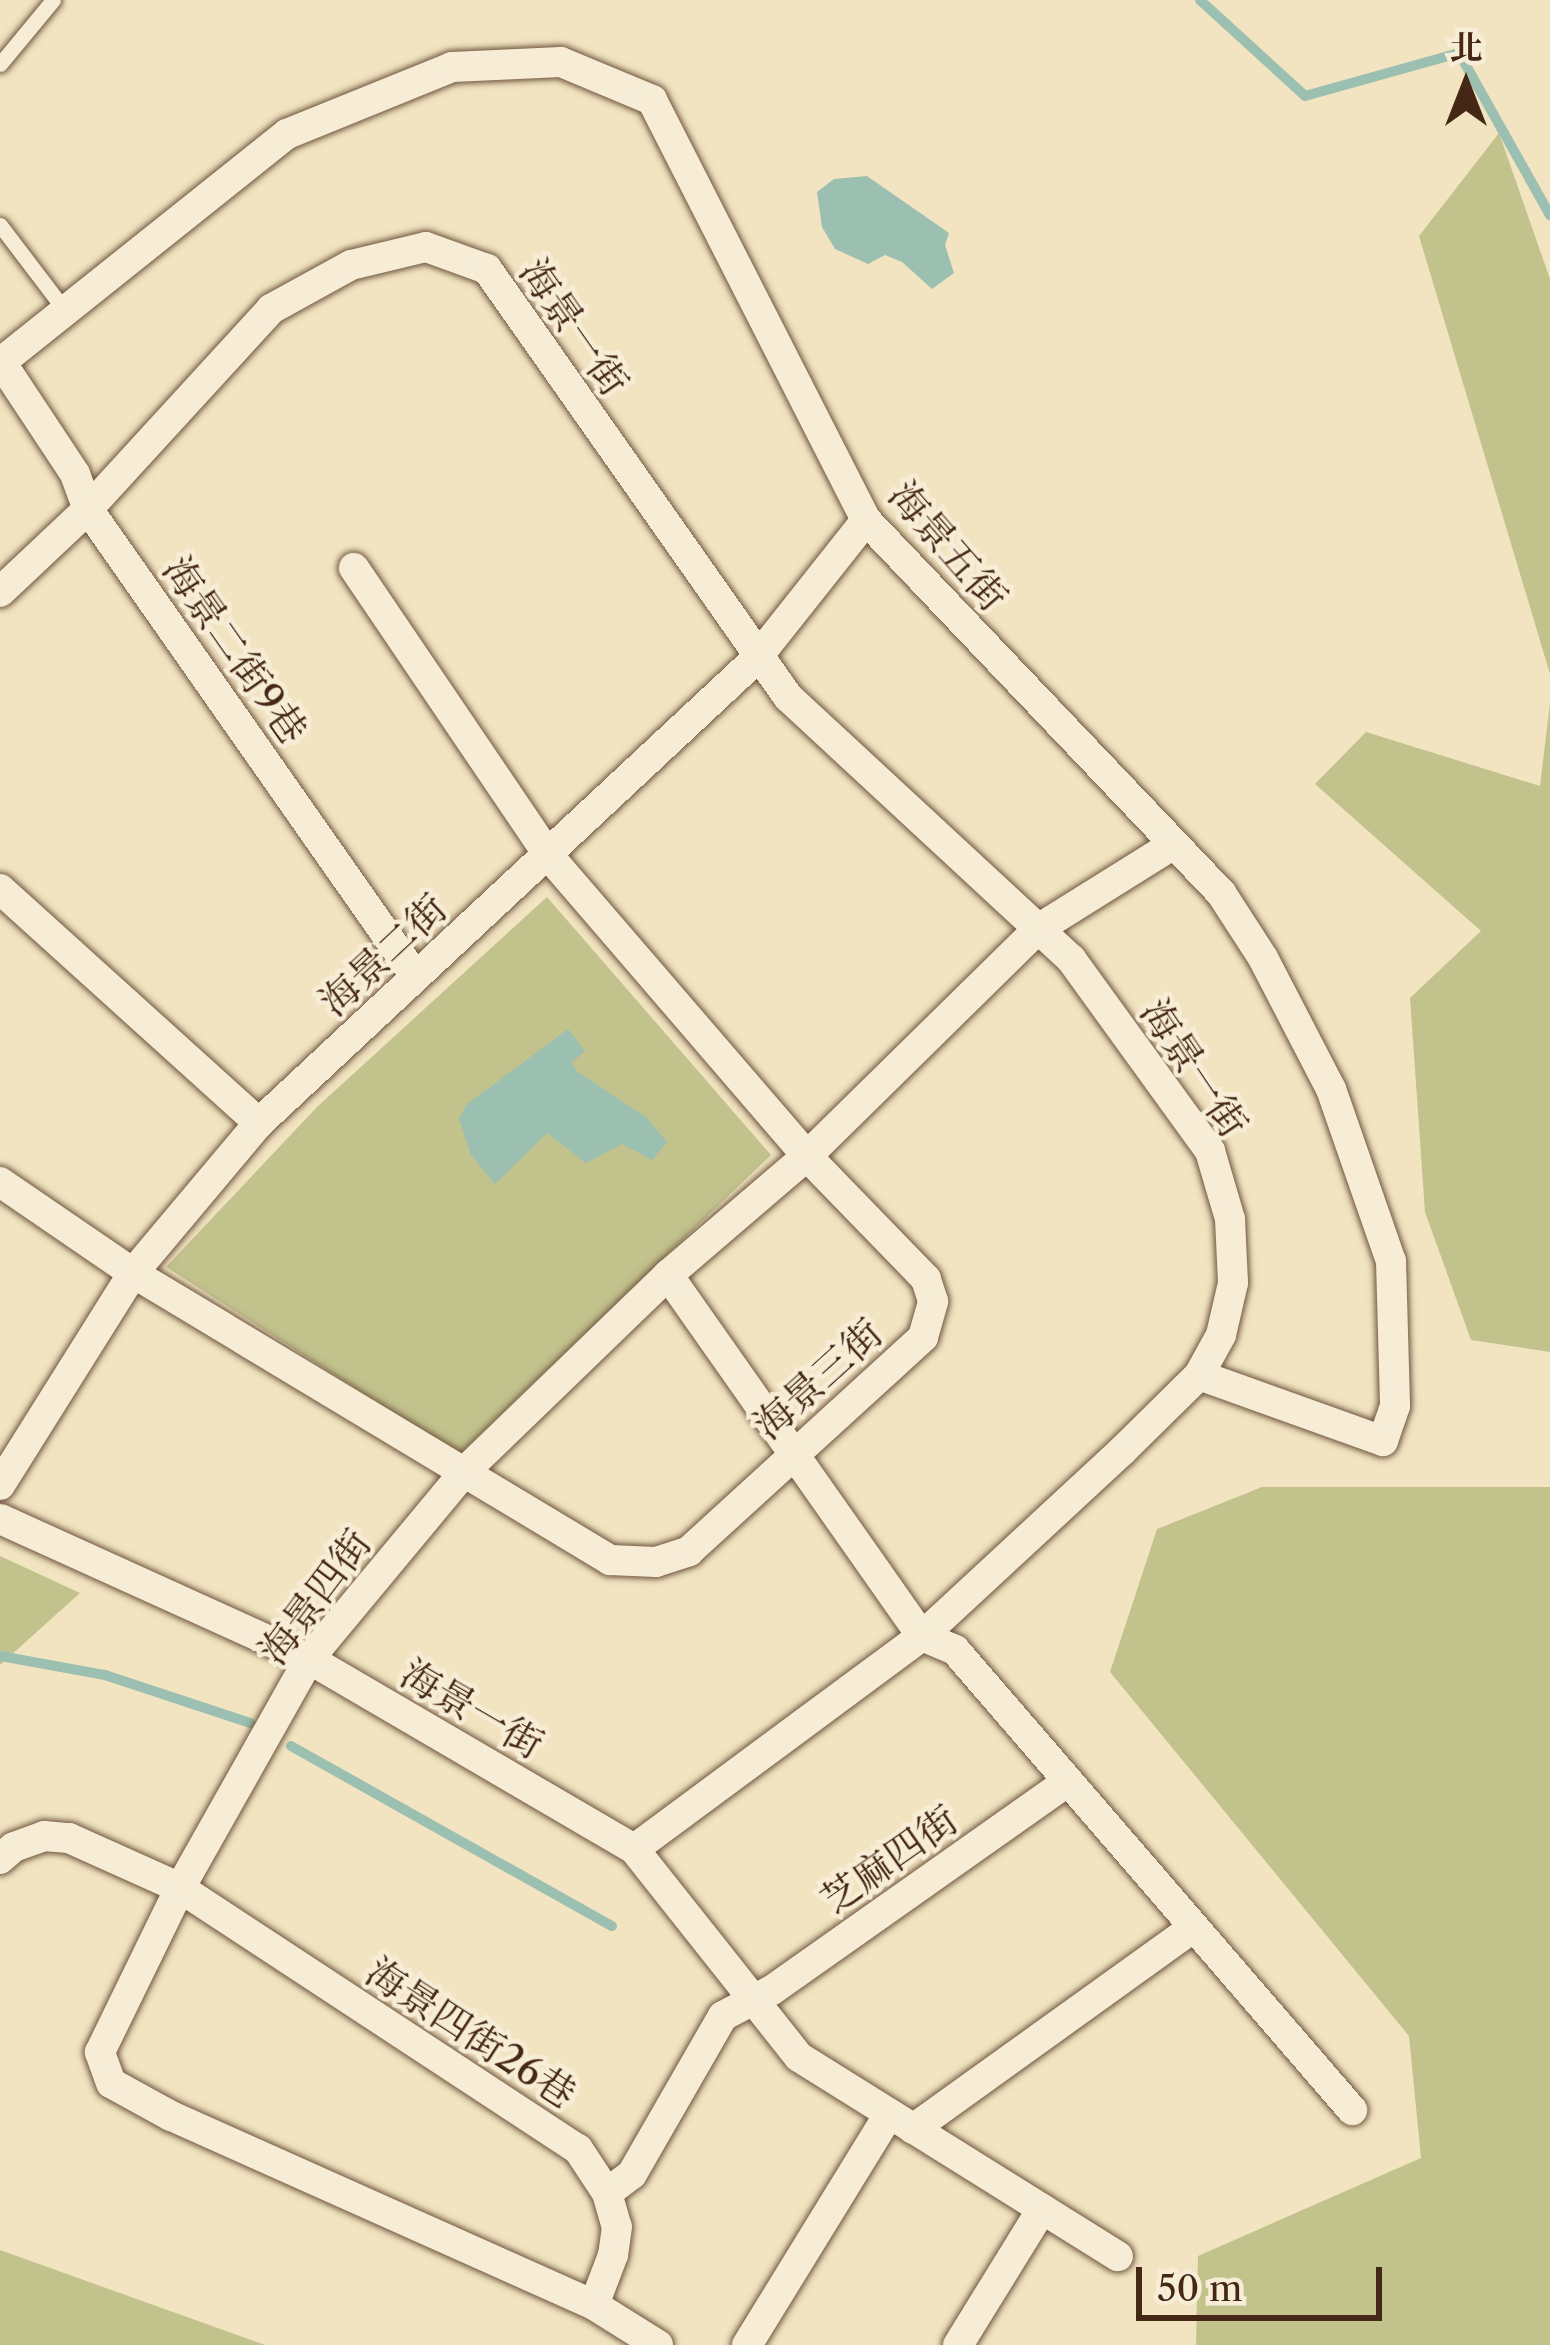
<!DOCTYPE html>
<meta charset="utf-8">
<style>
body{margin:0}
#map{position:relative;width:1550px;height:2345px;overflow:hidden;background:#f2e4c1;font-family:"Libre Caslon Text","Noto Serif TC",serif}
div>[style]{position:absolute}
.green>*{inset:0;background:#c2c28d}
.water>*{inset:0;background:#9bbfb0}
.stream>*{height:10px;margin:-5px;padding:0 5px;transform-origin:5px;border-radius:5px;background:#9bbfb0}
.roads{filter:drop-shadow(0 0 3px #70563f) drop-shadow(0 0 3px #70563f)}
.service>*{height:15px;margin:-7.5px;padding:0 7.5px;transform-origin:7.5px;border-radius:7.5px;background:#f7edd7}
.minor>*{height:30px;margin:-15px;padding:0 15px;transform-origin:15px;border-radius:15px;background:#f7edd7}
span{translate:-50% -50%;white-space:nowrap;text-align:center;line-height:1.15;-webkit-text-stroke:9px #f7edd7;paint-order:stroke}
.street-label{font-size:39px;color:#442714}
.north{position:absolute;left:1406px;top:24px;width:120px;height:120px;-webkit-text-stroke:9px #f7edd7;paint-order:stroke;rotate:0deg;font-size:33px;font-weight:700;line-height:48px;text-align:center;color:#442714}
.north::after{content:'';display:block;margin:auto;width:42px;height:54px;background:#442714;clip-path:polygon(50% 0,100% 100%,50% 72%,0 100%)}
.scale{position:absolute;left:1136px;top:2267px;width:246px;height:54px;box-sizing:border-box;border:6px solid #442714;border-top:0;padding-left:15px;font-size:36px;line-height:42px;white-space:nowrap;color:#442714;-webkit-text-stroke:9px #f7edd7;paint-order:stroke}
</style>
<div id="map">
<div class="green">
<i style="clip-path:polygon(1499px 133px,1550px 279px,1550px 674px,1419px 236px)"></i>
<i style="clip-path:polygon(1550px 703px,1550px 1352px,1471px 1340px,1425px 1212px,1410px 998px,1481px 931px,1315px 784px,1366px 732px,1540px 786px)"></i>
<i style="clip-path:polygon(547px 897px,771px 1155px,459px 1454px,166px 1267px,317px 1107px)"></i>
<i style="clip-path:polygon(1262px 1487px,1550px 1487px,1550px 2345px,1196px 2345px,1198px 2256px,1421px 2158px,1409px 2036px,1110px 1672px,1157px 1529px)"></i>
<i style="clip-path:polygon(0 1556px,80px 1593px,0 1665px)"></i>
<i style="clip-path:polygon(0 2250px,265px 2345px,0 2345px)"></i>
</div>
<div class="water">
<i style="clip-path:polygon(867px 176px,949px 233px,945px 245px,954px 273px,932px 289px,902px 262px,885px 255px,868px 264px,835px 249px,822px 227px,817px 192px,834px 179px)"></i>
<i style="clip-path:polygon(568px 1029px,585px 1051px,571px 1063px,579px 1073px,646px 1117px,667px 1142px,652px 1160px,622px 1144px,586px 1163px,547px 1133px,495px 1184px,471px 1155px,459px 1119px,466px 1105px)"></i>
</div>
<div class="stream">
<i style="left:1200px;top:0;width:142px;rotate:42.4deg"></i>
<i style="left:1305px;top:96px;width:160px;rotate:-15.6deg"></i>
<i style="left:1459px;top:53px;width:186px;rotate:60.7deg"></i>
<i style="left:0;top:1656px;width:107px;rotate:10.3deg"></i>
<i style="left:105px;top:1675px;width:153px;rotate:18.3deg"></i>
<i style="left:291px;top:1746px;width:368px;rotate:29.3deg"></i>
</div>
<div class="roads">
<div class="service">
<i style="left:0;top:64px;width:83px;rotate:-50.4deg"></i>
<i style="left:0;top:225px;width:104px;rotate:52.8deg"></i>
</div>
<div class="minor">
<i style="left:1px;top:362px;width:134px;rotate:56.5deg"></i>
<i style="left:75px;top:474px;width:37px;rotate:70deg"></i>
<i style="left:88px;top:509px;width:571px;rotate:54.98deg"></i>
<i style="left:0;top:363px;width:367px;rotate:-38.6deg"></i>
<i style="left:287px;top:134px;width:178px;rotate:-22.1deg"></i>
<i style="left:452px;top:67px;width:109px;rotate:-2.6deg"></i>
<i style="left:561px;top:62px;width:99px;rotate:22.7deg"></i>
<i style="left:652px;top:100px;width:471px;rotate:63deg"></i>
<i style="left:866px;top:520px;width:515px;rotate:46.42deg"></i>
<i style="left:1221px;top:893px;width:77px;rotate:57.1deg"></i>
<i style="left:1263px;top:958px;width:148px;rotate:62.6deg"></i>
<i style="left:1331px;top:1089px;width:182px;rotate:70.8deg"></i>
<i style="left:1391px;top:1261px;width:145px;rotate:88.4deg"></i>
<i style="left:1395px;top:1406px;width:37px;rotate:109deg"></i>
<i style="left:1383px;top:1441px;width:195px;rotate:-160.3deg"></i>
<i style="left:0;top:592px;width:121px;rotate:-43.3deg"></i>
<i style="left:88px;top:509px;width:271px;rotate:-47.5deg"></i>
<i style="left:271px;top:309px;width:91px;rotate:-28.8deg"></i>
<i style="left:351px;top:265px;width:77px;rotate:-13.5deg"></i>
<i style="left:426px;top:247px;width:65px;rotate:19.8deg"></i>
<i style="left:487px;top:269px;width:523px;rotate:54.88deg"></i>
<i style="left:788px;top:697px;width:386px;rotate:42.8deg"></i>
<i style="left:1071px;top:959px;width:237px;rotate:54.1deg"></i>
<i style="left:1210px;top:1151px;width:71px;rotate:73.6deg"></i>
<i style="left:1230px;top:1219px;width:64px;rotate:87.3deg"></i>
<i style="left:1233px;top:1283px;width:53px;rotate:103deg"></i>
<i style="left:1221px;top:1335px;width:46px;rotate:118.8deg"></i>
<i style="left:1199px;top:1375px;width:108px;rotate:135.4deg"></i>
<i style="left:1122px;top:1451px;width:272px;rotate:137.2deg"></i>
<i style="left:922px;top:1636px;width:358px;rotate:143.5deg"></i>
<i style="left:634px;top:1849px;width:376px;rotate:-149.7deg"></i>
<i style="left:309px;top:1659px;width:339px;rotate:-155.6deg"></i>
<i style="left:0;top:889px;width:349px;rotate:42.1deg"></i>
<i style="left:0;top:1182px;width:161px;rotate:34.4deg"></i>
<i style="left:133px;top:1273px;width:557px;rotate:31.03deg"></i>
<i style="left:610px;top:1560px;width:46px;rotate:2.5deg"></i>
<i style="left:656px;top:1562px;width:35px;rotate:-18deg"></i>
<i style="left:689px;top:1551px;width:317px;rotate:-42.4deg"></i>
<i style="left:923px;top:1337px;width:37px;rotate:-74deg"></i>
<i style="left:933px;top:1301px;width:23px;rotate:-108deg"></i>
<i style="left:926px;top:1279px;width:171px;rotate:-134.1deg"></i>
<i style="left:807px;top:1156px;width:396px;rotate:-130.7deg"></i>
<i style="left:549px;top:856px;width:348px;rotate:-124.1deg"></i>
<i style="left:668px;top:1275px;width:441px;rotate:54.9deg"></i>
<i style="left:922px;top:1636px;width:36px;rotate:23deg"></i>
<i style="left:955px;top:1650px;width:608px;rotate:49.2deg"></i>
<i style="left:0;top:1485px;width:250px;rotate:-57.9deg"></i>
<i style="left:133px;top:1273px;width:196px;rotate:-50deg"></i>
<i style="left:259px;top:1123px;width:680px;rotate:-43.03deg"></i>
<i style="left:756px;top:659px;width:177px;rotate:-51.6deg"></i>
<i style="left:634px;top:1849px;width:265px;rotate:51.6deg"></i>
<i style="left:799px;top:2057px;width:376px;rotate:32deg"></i>
<i style="left:0;top:1859px;width:18px;rotate:-41deg"></i>
<i style="left:14px;top:1847px;width:32px;rotate:-20deg"></i>
<i style="left:44px;top:1836px;width:25px;rotate:5deg"></i>
<i style="left:69px;top:1838px;width:122px;rotate:24.2deg"></i>
<i style="left:180px;top:1888px;width:476px;rotate:33.3deg"></i>
<i style="left:578px;top:2149px;width:53px;rotate:56.6deg"></i>
<i style="left:607px;top:2193px;width:35px;rotate:74deg"></i>
<i style="left:617px;top:2227px;width:28px;rotate:98deg"></i>
<i style="left:613px;top:2255px;width:53px;rotate:110.8deg"></i>
<i style="left:913px;top:2129px;width:346px;rotate:-35.7deg"></i>
<i style="left:607px;top:2193px;width:31px;rotate:-37deg"></i>
<i style="left:632px;top:2174px;width:182px;rotate:-60.1deg"></i>
<i style="left:723px;top:2016px;width:55px;rotate:-28deg"></i>
<i style="left:772px;top:1990px;width:362px;rotate:-35.2deg"></i>
<i style="left:658px;top:2345px;width:75px;rotate:-148deg"></i>
<i style="left:594px;top:2305px;width:463px;rotate:-155.9deg"></i>
<i style="left:171px;top:2116px;width:68px;rotate:-151.2deg"></i>
<i style="left:111px;top:2083px;width:33px;rotate:-110deg"></i>
<i style="left:100px;top:2052px;width:182px;rotate:-64deg"></i>
<i style="left:180px;top:1888px;width:263px;rotate:-60.6deg"></i>
<i style="left:309px;top:1659px;width:243px;rotate:-50.3deg"></i>
<i style="left:464px;top:1472px;width:284px;rotate:-44deg"></i>
<i style="left:668px;top:1275px;width:183px;rotate:-40.6deg"></i>
<i style="left:807px;top:1156px;width:324px;rotate:-44.5deg"></i>
<i style="left:1038px;top:929px;width:157px;rotate:-32deg"></i>
<i style="left:747px;top:2345px;width:271px;rotate:-58.4deg"></i>
<i style="left:958px;top:2345px;width:160px;rotate:-58.3deg"></i>
</div>
</div>
<div class="street-label">
<span style="left:574px;top:327px;rotate:55deg">海景一街</span>
<span style="left:948px;top:546px;rotate:49deg">海景五街</span>
<span style="left:235px;top:650px;rotate:55deg">海景二街9巷</span>
<span style="left:383px;top:955px;rotate:-43deg">海景二街</span>
<span style="left:1194px;top:1068px;rotate:56deg">海景一街</span>
<span style="left:818px;top:1379px;rotate:-42deg">海景三街</span>
<span style="left:315px;top:1597px;rotate:-53deg">海景四街</span>
<span style="left:472px;top:1709px;rotate:30deg">海景一街</span>
<span style="left:889px;top:1860px;rotate:-35deg">芝麻四街</span>
<span style="left:471px;top:2033px;rotate:33deg">海景四街26巷</span>
</div>
<div class="north">北</div>
<div class="scale">50 m</div>
</div>
